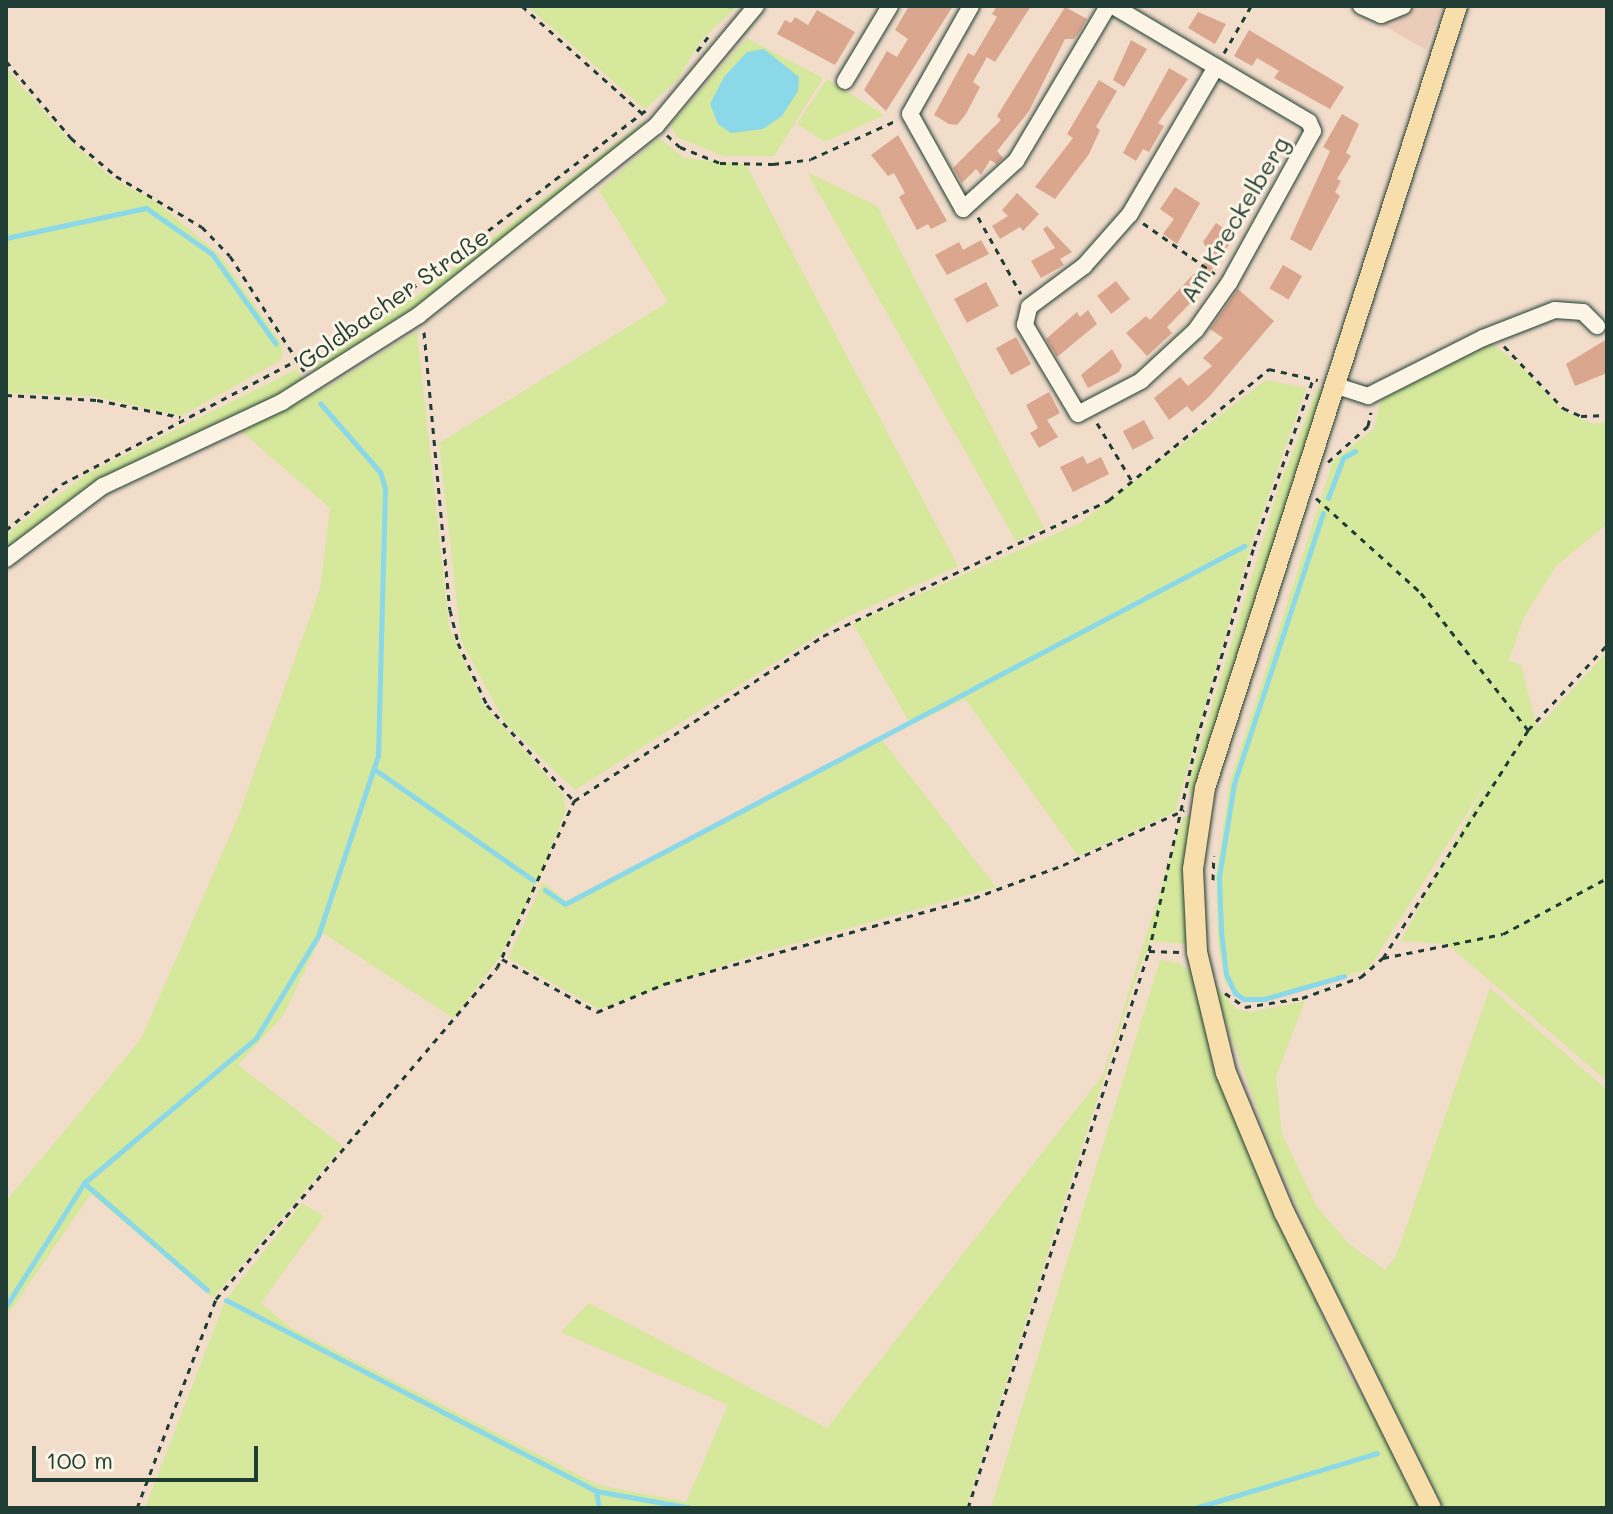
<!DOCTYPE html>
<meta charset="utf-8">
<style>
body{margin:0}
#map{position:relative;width:1613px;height:1514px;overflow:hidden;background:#f2ddcb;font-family:Mali,sans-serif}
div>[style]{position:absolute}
.built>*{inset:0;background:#ebccb9}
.green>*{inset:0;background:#d5e89c}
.water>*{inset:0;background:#8ad8e8}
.stream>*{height:5px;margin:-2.5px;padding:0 2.5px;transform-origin:2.5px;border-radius:2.5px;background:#8ad8e8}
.building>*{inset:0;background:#daa68e;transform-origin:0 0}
.path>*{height:3px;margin-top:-1.5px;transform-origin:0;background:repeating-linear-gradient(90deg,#1f3d34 0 6px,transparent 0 12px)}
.roads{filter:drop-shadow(0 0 2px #1f3d34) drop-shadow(0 0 2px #1f3d34)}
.minor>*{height:16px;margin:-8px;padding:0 8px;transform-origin:8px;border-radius:8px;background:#fcf5e5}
.major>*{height:20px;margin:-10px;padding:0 10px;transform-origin:10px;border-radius:10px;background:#f8deab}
span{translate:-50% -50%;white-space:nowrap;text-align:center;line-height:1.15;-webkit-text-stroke:6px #fcf5e5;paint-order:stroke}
.street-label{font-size:24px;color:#1f3d34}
.frame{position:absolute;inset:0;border:8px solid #1f3d34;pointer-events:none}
.scale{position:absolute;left:32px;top:1446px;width:226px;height:36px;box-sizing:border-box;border:4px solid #1f3d34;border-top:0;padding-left:10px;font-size:24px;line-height:28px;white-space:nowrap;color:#1f3d34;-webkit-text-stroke:6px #fcf5e5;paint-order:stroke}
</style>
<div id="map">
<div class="built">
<i style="clip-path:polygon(1350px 6px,1442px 6px,1426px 50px)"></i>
</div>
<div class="green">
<i style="clip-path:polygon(527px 6px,736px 6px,737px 7px,702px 39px,677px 80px,645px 109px)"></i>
<i style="clip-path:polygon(747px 38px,823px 78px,774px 156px,724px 156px,676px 137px,671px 124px)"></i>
<i style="clip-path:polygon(6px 68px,68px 139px,113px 179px,155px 201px,220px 255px,283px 346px,281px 360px,181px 416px,93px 396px,6px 393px)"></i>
<i style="clip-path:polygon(827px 79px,884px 115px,825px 142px,797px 124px)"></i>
<i style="clip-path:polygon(642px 123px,646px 124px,541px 215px,367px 342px,321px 372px,310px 368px,311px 362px,418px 295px)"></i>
<i style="clip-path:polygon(659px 138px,684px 158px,746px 165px,958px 566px,845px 618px,575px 790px,505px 723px,461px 640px,439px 443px,668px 302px,599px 190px)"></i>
<i style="clip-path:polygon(807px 172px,877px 206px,1044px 528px,1016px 541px)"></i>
<i style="clip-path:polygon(417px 331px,449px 627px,483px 704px,563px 794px,566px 810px,538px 881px,500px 957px,453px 1018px,323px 933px,283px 1016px,238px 1065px,343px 1146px,213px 1298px,91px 1194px,6px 1317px,6px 1201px,141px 1039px,238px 817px,320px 589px,330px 508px,241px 431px,333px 384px)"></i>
<i style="clip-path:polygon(1488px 341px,1521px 366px,1562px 410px,1593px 424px,1607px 422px,1607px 524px,1556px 566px,1524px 617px,1509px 660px,1521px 665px,1537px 728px,1607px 652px,1607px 1081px,1447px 944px,1401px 941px,1490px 777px,1369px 968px,1314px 988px,1243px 1001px,1225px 983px,1218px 944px,1216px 875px,1230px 782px,1333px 461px,1374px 429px,1382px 395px)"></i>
<i style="clip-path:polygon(297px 369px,303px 379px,298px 385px,93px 483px,6px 551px,6px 536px,15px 527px,89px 473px)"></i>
<i style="clip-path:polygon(1266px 380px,1306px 388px,1251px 545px,1175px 812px,1078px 856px,965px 699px,911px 725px,853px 624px,1080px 523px)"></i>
<i style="clip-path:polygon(1318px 387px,1323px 394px,1198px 794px,1190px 796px,1188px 784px,1281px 482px)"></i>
<i style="clip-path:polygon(882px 740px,996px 887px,760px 953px,599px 1009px,508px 958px,543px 882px,566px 901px)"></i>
<i style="clip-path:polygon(1193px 815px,1185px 855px,1187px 944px,1151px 941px,1139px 969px,966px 1508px,145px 1508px,225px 1301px,302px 1203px,324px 1216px,261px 1303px,291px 1328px,598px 1485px,686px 1502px,728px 1405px,561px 1332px,589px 1303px,827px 1428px,1103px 1075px,1183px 817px)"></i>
<i style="clip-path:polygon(1160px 960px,1179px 963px,1192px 973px,1213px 1061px,1231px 1107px,1347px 1373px,1372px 1411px,1418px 1508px,991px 1508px)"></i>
<i style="clip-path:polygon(1212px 981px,1236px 1009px,1251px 1012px,1305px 1001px,1276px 1076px,1282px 1134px,1317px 1207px,1349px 1244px,1385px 1270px,1396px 1256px,1490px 988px,1607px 1090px,1607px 1508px,1444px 1508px,1321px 1261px,1268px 1140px)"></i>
</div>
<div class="water">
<i style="clip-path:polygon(764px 49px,799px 77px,798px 91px,782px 116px,763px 129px,731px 133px,718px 124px,710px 104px,724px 77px,747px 52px)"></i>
</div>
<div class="stream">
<i style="left:729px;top:6px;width:1px"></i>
<i style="left:6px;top:238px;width:143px;rotate:-12.1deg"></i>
<i style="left:146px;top:208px;width:80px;rotate:34.9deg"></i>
<i style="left:212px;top:254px;width:110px;rotate:54.6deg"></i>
<i style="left:1328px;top:498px;width:43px;rotate:-69.4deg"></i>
<i style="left:1343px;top:458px;width:14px;rotate:-30deg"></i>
<i style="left:1323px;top:513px;width:285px;rotate:108.2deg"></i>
<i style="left:1234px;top:784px;width:94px;rotate:99.2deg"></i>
<i style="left:1219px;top:877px;width:54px;rotate:87.9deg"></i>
<i style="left:1221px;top:931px;width:43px;rotate:83.4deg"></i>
<i style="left:1226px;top:974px;width:21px;rotate:65deg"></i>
<i style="left:1235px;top:993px;width:11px;rotate:34deg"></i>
<i style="left:1244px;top:999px;width:20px"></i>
<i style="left:1264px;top:999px;width:83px;rotate:-16deg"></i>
<i style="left:374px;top:769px;width:194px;rotate:34.9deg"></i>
<i style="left:545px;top:890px;width:24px;rotate:35deg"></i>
<i style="left:565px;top:904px;width:768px;rotate:-27.8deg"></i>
<i style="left:84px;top:1183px;width:163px;rotate:41deg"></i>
<i style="left:226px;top:1300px;width:416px;rotate:27.3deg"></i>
<i style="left:596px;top:1491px;width:97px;rotate:10.1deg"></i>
<i style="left:6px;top:1306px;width:146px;rotate:-57.6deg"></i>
<i style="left:84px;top:1183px;width:225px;rotate:-40.1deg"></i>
<i style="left:256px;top:1038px;width:119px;rotate:-58.7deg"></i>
<i style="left:318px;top:936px;width:190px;rotate:-71.6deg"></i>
<i style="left:378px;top:756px;width:268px;rotate:-88.5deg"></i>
<i style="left:385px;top:488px;width:17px;rotate:-107deg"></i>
<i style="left:380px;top:472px;width:91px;rotate:-131deg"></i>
<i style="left:596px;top:1491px;width:17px;rotate:80deg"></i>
<i style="left:1195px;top:1508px;width:190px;rotate:-16.8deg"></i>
</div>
<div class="building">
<i style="clip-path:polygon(909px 6px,953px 6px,886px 111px,864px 90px,887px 51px,897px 57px,908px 39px,895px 30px)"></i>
<i style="clip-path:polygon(997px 6px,1031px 6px,995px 62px,987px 57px,973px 82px,980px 87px,966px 114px,957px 125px,949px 124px,934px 115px,968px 53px,974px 56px,997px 17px,992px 14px)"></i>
<i style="clip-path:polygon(1065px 7px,1087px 19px,1080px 31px,1074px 39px,1065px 39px,1029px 111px,997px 151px,1003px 158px,997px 164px,990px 160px,981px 175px,976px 169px,962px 183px,953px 168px,1001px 120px,997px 116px)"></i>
<i style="clip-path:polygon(817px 10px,855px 32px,835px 65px,777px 34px,785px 20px,791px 23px,795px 17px,808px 25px)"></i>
<i style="clip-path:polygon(1198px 12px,1226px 24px,1215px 44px,1188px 28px)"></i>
<i style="clip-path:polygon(1249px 30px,1344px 87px,1330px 109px,1274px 78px,1279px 71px,1257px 58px,1252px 66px,1234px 56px)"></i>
<i style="clip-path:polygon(1131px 40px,1147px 49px,1124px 87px,1113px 80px)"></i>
<i style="clip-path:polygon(1169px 68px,1188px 79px,1158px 123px,1164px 126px,1149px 152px,1143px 149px,1136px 161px,1123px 153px)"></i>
<i style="clip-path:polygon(1099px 80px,1117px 91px,1096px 127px,1100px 130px,1089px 154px,1055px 199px,1035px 187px,1073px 138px,1067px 134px)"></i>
<i style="clip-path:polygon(1342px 114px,1359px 124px,1346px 153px,1351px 156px,1337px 179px,1341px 181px,1335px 192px,1340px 196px,1311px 251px,1290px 239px,1330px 151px,1323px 147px)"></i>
<i style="clip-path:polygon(898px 135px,947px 221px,931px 229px,928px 224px,917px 230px,899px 197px,905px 193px,894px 173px,888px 176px,871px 155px)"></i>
<i style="clip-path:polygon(1175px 187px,1200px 203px,1177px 244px,1163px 234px,1174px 219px,1160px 209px)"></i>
<i style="clip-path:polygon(1017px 193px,1039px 214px,1023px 231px,1020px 227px,1000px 239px,992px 226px,1008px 216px,1002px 210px)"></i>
<i style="clip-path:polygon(1216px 223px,1235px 236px,1202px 283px,1206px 287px,1167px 327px,1172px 333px,1147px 356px,1126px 333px,1146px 316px,1150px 320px,1211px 256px,1203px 242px)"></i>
<i style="clip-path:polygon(1047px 226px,1072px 252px,1060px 259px,1064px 265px,1041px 278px,1031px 261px,1055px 248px,1043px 229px)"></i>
<i style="clip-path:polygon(981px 240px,989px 254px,947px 275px,935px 255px,959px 242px,963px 250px)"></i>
<i style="left:1283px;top:265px;width:22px;height:27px;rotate:30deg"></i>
<i style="left:1116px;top:281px;width:23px;height:24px;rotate:52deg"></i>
<i style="left:986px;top:282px;width:27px;height:36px;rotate:62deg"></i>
<i style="clip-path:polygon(1238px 289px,1274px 321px,1209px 397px,1192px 412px,1187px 406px,1169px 420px,1154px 398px,1180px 377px,1188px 386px,1212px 366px,1203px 358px,1223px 338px,1210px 329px)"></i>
<i style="clip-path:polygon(1088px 310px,1097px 324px,1057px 357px,1046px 339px,1077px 312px,1080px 317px)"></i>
<i style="left:1016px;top:337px;width:31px;height:23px;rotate:61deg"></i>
<i style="clip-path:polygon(1607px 339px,1607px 373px,1575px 386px,1566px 364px)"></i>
<i style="clip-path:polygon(1112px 349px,1122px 366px,1119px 372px,1088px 388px,1081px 375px)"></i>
<i style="clip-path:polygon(1049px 392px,1060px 413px,1047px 420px,1058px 437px,1039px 448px,1030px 433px,1038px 428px,1026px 405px)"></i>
<i style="left:1144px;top:420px;width:21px;height:24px;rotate:62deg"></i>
<i style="clip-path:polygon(1083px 456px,1087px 464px,1101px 457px,1109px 474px,1073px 492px,1060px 467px)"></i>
</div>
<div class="path">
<i style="left:522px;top:6px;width:162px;rotate:41.8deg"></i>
<i style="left:697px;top:51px;width:24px;rotate:-52deg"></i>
<i style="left:1224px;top:53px;width:54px;rotate:-60.1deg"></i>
<i style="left:6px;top:61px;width:101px;rotate:49.8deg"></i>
<i style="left:71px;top:138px;width:59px;rotate:40.2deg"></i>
<i style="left:116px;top:176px;width:100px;rotate:30.7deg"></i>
<i style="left:202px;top:227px;width:40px;rotate:46deg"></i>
<i style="left:230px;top:256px;width:137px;rotate:57.2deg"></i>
<i style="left:667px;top:135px;width:18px;rotate:43deg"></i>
<i style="left:680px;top:147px;width:43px;rotate:21.8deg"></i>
<i style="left:720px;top:163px;width:53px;rotate:1.1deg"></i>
<i style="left:773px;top:164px;width:38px;rotate:-7deg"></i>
<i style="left:811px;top:159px;width:92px;rotate:-24.3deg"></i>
<i style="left:978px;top:217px;width:88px;rotate:60.8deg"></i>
<i style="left:1143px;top:223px;width:88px;rotate:35.3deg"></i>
<i style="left:424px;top:332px;width:279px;rotate:84.7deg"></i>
<i style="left:450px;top:610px;width:34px;rotate:76deg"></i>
<i style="left:458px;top:643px;width:68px;rotate:64.9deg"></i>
<i style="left:487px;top:705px;width:130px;rotate:47.8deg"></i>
<i style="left:1504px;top:346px;width:86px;rotate:46.4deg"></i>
<i style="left:1563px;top:408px;width:20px;rotate:24deg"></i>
<i style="left:1581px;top:416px;width:26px;rotate:-2deg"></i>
<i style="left:6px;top:395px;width:91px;rotate:3.1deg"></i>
<i style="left:97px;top:400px;width:85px;rotate:11.6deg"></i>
<i style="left:1097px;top:423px;width:68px;rotate:58.9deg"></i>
<i style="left:1328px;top:462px;width:54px;rotate:-42deg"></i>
<i style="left:1368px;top:426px;width:14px;rotate:-78deg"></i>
<i style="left:1316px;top:498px;width:142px;rotate:42.1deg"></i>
<i style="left:1421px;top:593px;width:174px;rotate:52deg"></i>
<i style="left:6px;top:530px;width:72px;rotate:-39.4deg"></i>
<i style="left:62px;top:484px;width:341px;rotate:-27.8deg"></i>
<i style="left:364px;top:325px;width:358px;rotate:-37.3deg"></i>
<i style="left:1213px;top:880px;width:24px;rotate:-88deg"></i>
<i style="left:1149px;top:951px;width:217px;rotate:-77.2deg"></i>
<i style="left:1197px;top:739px;width:201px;rotate:-73.5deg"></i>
<i style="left:1254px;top:546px;width:177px;rotate:-70.5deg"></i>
<i style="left:1383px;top:958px;width:122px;rotate:-11.3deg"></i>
<i style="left:1503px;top:934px;width:118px;rotate:-28.3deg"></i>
<i style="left:502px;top:959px;width:109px;rotate:29.2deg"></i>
<i style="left:597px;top:1012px;width:73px;rotate:-22.7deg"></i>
<i style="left:664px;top:984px;width:322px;rotate:-15.5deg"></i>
<i style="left:974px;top:898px;width:95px;rotate:-20.3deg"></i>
<i style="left:1063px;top:865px;width:133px;rotate:-24.4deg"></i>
<i style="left:1225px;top:993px;width:24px;rotate:35deg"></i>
<i style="left:1245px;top:1007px;width:58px;rotate:-9deg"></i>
<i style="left:1302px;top:998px;width:63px;rotate:-19.6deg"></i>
<i style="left:1361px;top:977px;width:29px;rotate:-41deg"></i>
<i style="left:1383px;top:958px;width:270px;rotate:-57.5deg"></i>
<i style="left:1528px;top:730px;width:116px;rotate:-47.1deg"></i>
<i style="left:137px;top:1508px;width:223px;rotate:-69.3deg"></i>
<i style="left:216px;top:1299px;width:434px;rotate:-49.7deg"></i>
<i style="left:497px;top:968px;width:184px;rotate:-65.2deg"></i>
<i style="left:574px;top:801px;width:299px;rotate:-33.5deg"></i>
<i style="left:823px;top:636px;width:317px;rotate:-25.4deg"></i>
<i style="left:1109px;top:500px;width:207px;rotate:-39.3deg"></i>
<i style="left:1269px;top:369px;width:50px;rotate:12.7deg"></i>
<i style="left:968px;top:1508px;width:586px;rotate:-72deg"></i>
<i style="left:1149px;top:951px;width:31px;rotate:2deg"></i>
</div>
<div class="roads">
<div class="minor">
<i style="left:971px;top:6px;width:124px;rotate:119.5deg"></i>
<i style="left:910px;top:114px;width:109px;rotate:60.8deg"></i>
<i style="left:963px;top:209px;width:72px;rotate:-42.2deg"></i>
<i style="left:1016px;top:161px;width:180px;rotate:-59.3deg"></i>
<i style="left:1113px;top:6px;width:120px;rotate:30.6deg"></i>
<i style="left:1216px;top:67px;width:108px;rotate:30.6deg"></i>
<i style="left:1309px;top:122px;width:10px;rotate:66deg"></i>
<i style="left:1313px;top:131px;width:174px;rotate:118.9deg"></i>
<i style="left:1229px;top:283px;width:57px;rotate:125.1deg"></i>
<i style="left:1196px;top:330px;width:75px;rotate:137.2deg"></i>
<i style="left:1141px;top:381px;width:71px;rotate:152.4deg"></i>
<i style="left:1078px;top:414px;width:104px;rotate:-120.8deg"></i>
<i style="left:1025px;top:325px;width:18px;rotate:-77deg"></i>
<i style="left:1029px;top:307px;width:69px;rotate:-36.7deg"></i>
<i style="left:1084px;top:266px;width:69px;rotate:-48.5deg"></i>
<i style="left:1130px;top:214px;width:170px;rotate:-59.7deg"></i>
<i style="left:1361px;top:6px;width:22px;rotate:24deg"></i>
<i style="left:1381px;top:15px;width:24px;rotate:-22deg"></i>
<i style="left:845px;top:81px;width:87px;rotate:-59deg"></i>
<i style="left:1337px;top:386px;width:33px;rotate:18deg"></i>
<i style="left:1368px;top:396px;width:129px;rotate:-26.8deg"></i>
<i style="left:1483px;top:338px;width:77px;rotate:-21.3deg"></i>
<i style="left:1555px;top:310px;width:28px;rotate:4deg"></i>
<i style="left:1583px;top:312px;width:20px;rotate:45deg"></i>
<i style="left:6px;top:559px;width:121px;rotate:-37deg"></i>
<i style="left:103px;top:486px;width:198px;rotate:-25.1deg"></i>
<i style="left:282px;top:402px;width:162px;rotate:-32.4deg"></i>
<i style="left:419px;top:315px;width:303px;rotate:-38.6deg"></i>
<i style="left:656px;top:126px;width:156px;rotate:-50.2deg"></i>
</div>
<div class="major">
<i style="left:1431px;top:1508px;width:330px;rotate:-116.4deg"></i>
<i style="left:1284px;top:1212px;width:151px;rotate:-112.6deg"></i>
<i style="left:1226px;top:1073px;width:124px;rotate:-103.5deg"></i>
<i style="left:1197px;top:952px;width:83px;rotate:-92.8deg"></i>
<i style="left:1193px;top:869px;width:82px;rotate:-81.6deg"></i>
<i style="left:1205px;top:788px;width:822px;rotate:-72.14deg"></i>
</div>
</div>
<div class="street-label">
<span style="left:1234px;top:219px;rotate:-59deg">Am Kreckelberg</span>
<span style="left:393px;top:298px;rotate:-35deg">Goldbacher Straße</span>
</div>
<div class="frame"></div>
<div class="scale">100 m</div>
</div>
